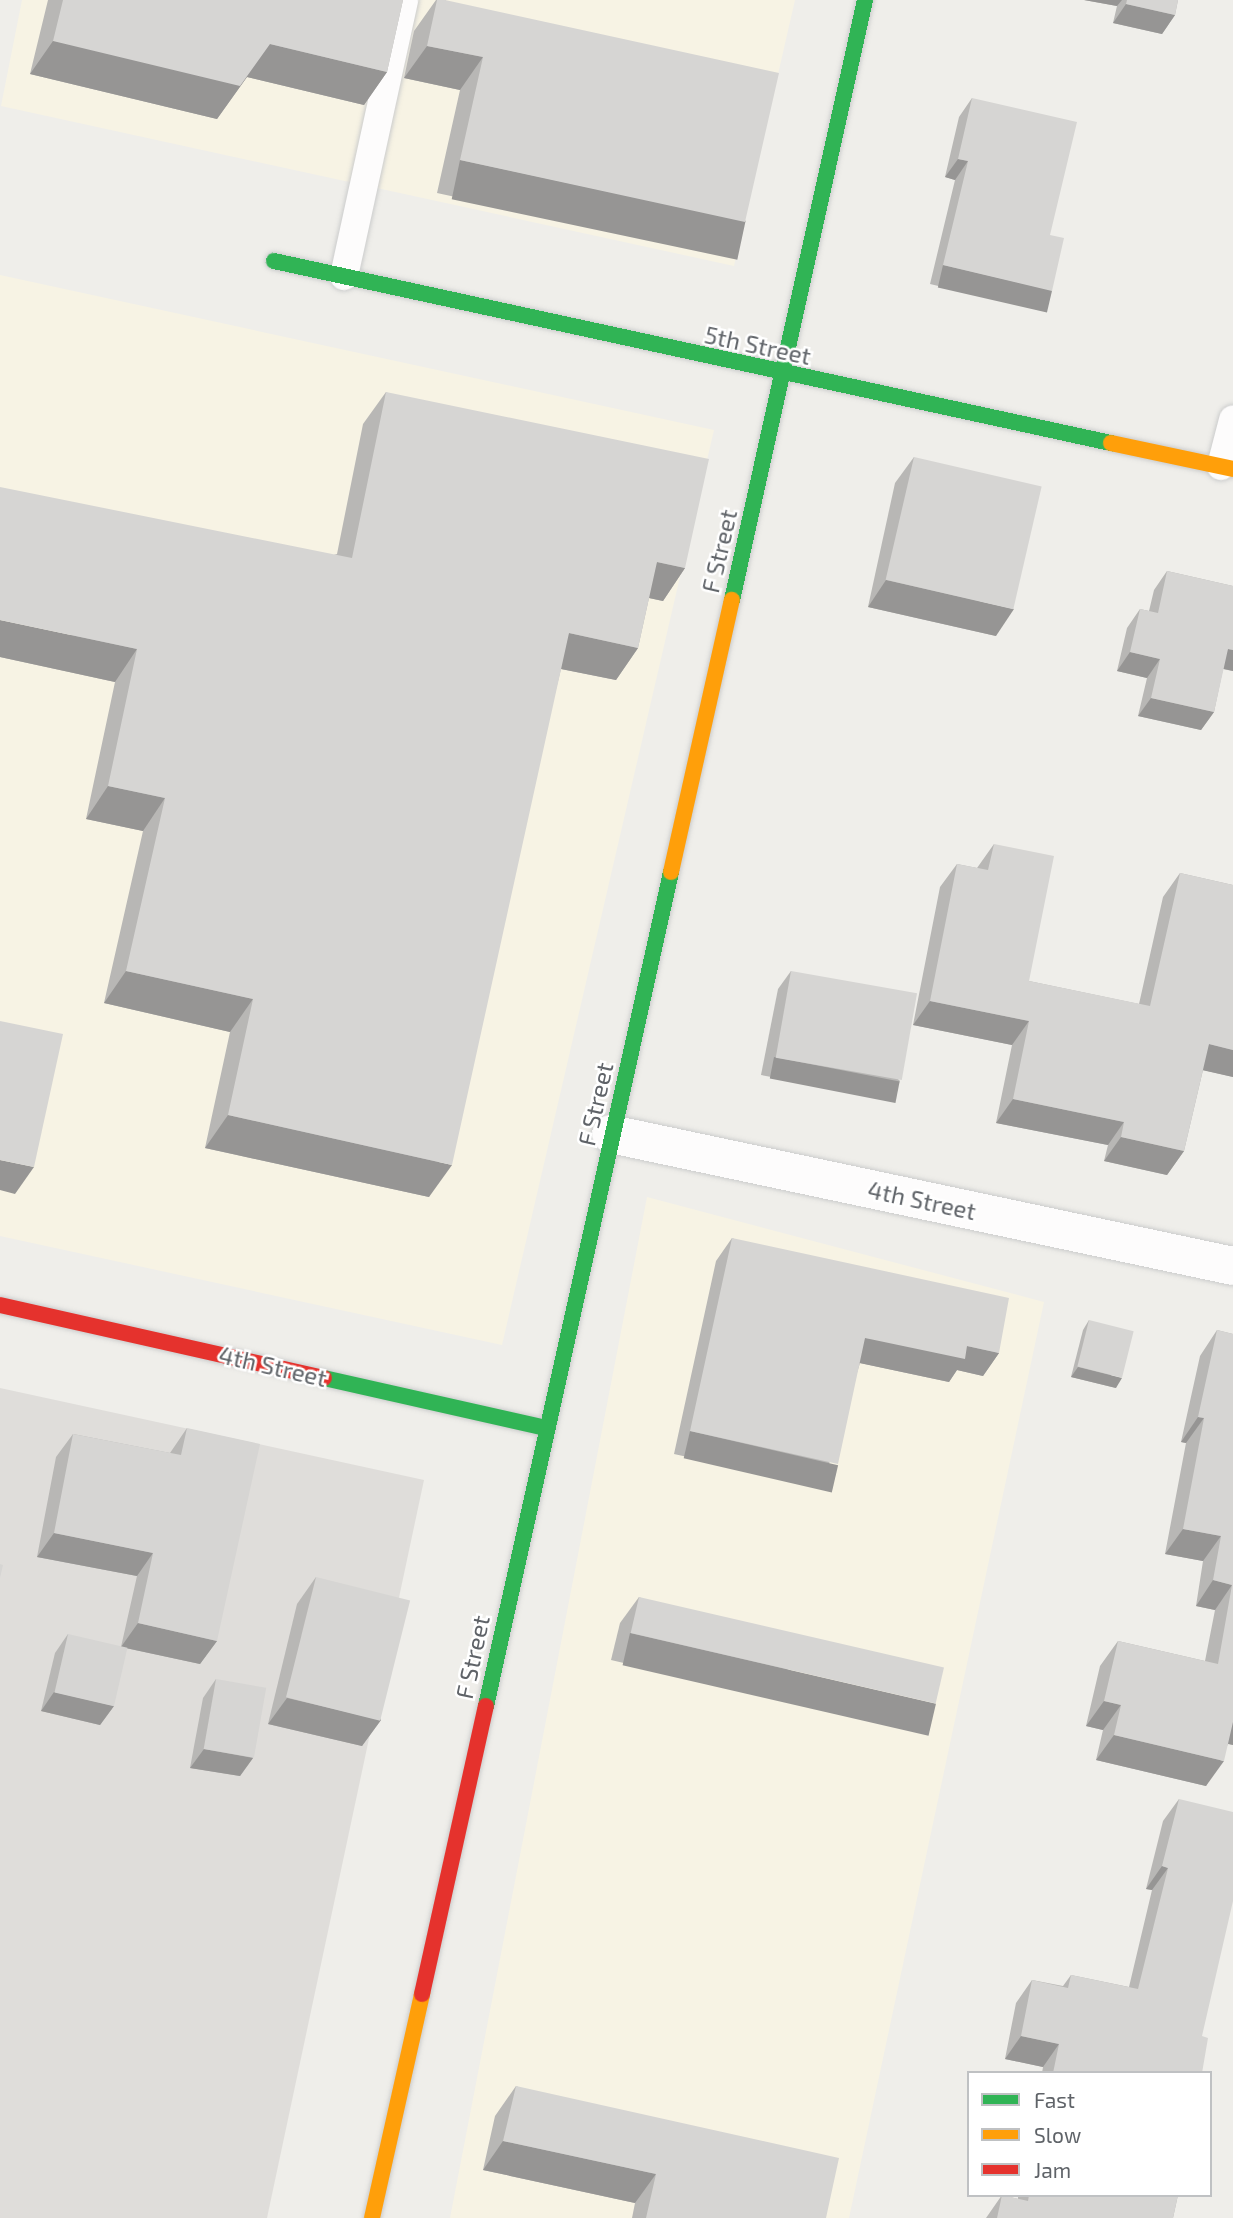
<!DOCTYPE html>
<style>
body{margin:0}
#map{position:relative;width:1233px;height:2218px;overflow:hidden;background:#efeeea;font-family:"Exo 2",sans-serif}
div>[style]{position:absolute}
.commercial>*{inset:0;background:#f7f3e4}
.industrial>*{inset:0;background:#dfddda}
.roads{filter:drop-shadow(0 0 2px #cbcccc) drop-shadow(0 0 2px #cbcccc)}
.lane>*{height:28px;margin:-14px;padding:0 14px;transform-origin:14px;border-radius:14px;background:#fdfcfc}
.street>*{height:38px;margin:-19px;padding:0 19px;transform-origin:19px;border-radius:19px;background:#fdfcfc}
.fast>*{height:16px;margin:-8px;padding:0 8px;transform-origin:8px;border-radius:8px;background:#30b455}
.slow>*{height:16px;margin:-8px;padding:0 8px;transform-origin:8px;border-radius:8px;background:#ff9f0a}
.jam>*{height:16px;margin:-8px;padding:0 8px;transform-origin:8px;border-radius:8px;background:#e5322d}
.wall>*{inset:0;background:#b8b7b5}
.shaded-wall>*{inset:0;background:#969594;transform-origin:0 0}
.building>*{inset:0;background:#d6d5d3;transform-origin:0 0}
span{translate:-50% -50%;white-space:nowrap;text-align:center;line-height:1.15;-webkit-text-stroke:5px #fff;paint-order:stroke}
.street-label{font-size:24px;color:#5f6368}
.legend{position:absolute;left:967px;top:2071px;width:245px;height:126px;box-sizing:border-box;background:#fff;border:2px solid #bfc1c3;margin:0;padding:9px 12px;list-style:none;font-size:21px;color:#5f6368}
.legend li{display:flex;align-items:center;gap:14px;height:35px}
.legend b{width:35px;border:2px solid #bfc1c3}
</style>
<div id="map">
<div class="commercial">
<i style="clip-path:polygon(22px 0,795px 0,734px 266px,1px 106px)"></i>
<i style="clip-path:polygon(0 275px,714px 430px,502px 1345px,0 1236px)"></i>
<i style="clip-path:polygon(647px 1197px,1044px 1302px,849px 2218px,450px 2218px)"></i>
</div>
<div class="industrial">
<i style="clip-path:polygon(0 1388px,424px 1480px,267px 2218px,0 2218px)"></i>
</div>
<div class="roads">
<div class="lane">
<i style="left:344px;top:276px;width:282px;rotate:-77.7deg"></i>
<i style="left:1221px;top:466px;width:48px;rotate:-75.4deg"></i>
</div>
<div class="street">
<i style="left:611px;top:1134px;width:636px;rotate:11.98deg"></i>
</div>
<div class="fast">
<i style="left:274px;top:261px;width:857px;rotate:12.27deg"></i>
<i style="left:732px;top:600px;width:615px;rotate:-77.5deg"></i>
<i style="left:324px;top:1378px;width:228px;rotate:12.7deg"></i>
<i style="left:486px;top:1706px;width:854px;rotate:-77.49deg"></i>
</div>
<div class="slow">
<i style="left:1111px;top:443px;width:125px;rotate:12deg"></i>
<i style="left:671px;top:872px;width:279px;rotate:-77.4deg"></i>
<i style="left:372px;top:2218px;width:230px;rotate:-77.4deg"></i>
</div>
<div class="jam">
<i style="left:0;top:1305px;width:332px;rotate:12.7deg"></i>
<i style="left:422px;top:1994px;width:295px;rotate:-77.5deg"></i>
</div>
</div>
<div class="wall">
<i style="clip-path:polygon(48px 0,403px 0,387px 72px,364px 105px,247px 77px,217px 119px,30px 74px)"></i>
<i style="clip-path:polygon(436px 0,445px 0,722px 255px,437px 193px,460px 90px,404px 78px,414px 31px)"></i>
<i style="clip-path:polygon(1084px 0,1178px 0,1175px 15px,1162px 34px,1113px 23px,1117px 6px)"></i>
<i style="clip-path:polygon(972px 98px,1050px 235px,1039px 310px,930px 284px,955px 180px,945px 177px,959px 117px)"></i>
<i style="clip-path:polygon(386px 392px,685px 568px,663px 601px,649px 598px,638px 648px,616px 680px,561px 669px,429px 1197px,205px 1148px,230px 1032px,104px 1003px,143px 831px,86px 819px,115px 682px,0 657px,337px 554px,363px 424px)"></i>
<i style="clip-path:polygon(914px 457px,996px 636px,868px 607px,895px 483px)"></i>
<i style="clip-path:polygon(1167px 571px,1233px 586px,1233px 671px,1223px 669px,1214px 712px,1201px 730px,1138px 716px,1147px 678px,1117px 671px,1127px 628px,1140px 609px,1149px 611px,1154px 590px)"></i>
<i style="clip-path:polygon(994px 844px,1029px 981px,1139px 1004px,1163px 897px,1180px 873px,1233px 885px,1233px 1077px,1203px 1070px,1184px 1151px,1167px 1175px,1104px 1161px,1108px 1145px,996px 1123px,1012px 1045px,913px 1025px,940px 887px,957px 864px,977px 868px)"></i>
<i style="clip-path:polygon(791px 971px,900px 1081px,887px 1099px,761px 1075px,778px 989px)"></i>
<i style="clip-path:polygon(732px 1238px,999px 1353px,983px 1376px,957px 1370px,949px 1382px,860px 1363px,822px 1487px,674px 1454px,716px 1261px)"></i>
<i style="clip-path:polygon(1089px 1320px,1116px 1388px,1071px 1377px,1083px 1330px)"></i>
<i style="clip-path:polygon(1217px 1330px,1233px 1334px,1233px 1745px,1228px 1744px,1206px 1786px,1096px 1760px,1103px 1730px,1086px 1726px,1100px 1666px,1118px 1641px,1205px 1661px,1215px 1610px,1196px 1606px,1203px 1561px,1165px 1554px,1186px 1443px,1181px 1442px,1200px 1356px)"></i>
<i style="clip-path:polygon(187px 1428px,217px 1641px,200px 1664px,121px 1647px,137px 1576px,37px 1557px,56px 1457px,73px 1434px,170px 1453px)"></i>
<i style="clip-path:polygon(316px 1577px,381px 1720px,362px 1746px,268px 1724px,297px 1604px)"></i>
<i style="clip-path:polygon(639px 1597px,917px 1732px,611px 1660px,620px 1623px)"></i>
<i style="clip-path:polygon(68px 1634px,114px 1706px,100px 1725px,41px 1711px,55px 1653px)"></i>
<i style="clip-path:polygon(216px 1679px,253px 1758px,240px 1776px,190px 1768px,203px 1698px)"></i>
<i style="clip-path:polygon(1179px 1799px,1202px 2036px,1202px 2073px,1042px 2073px,1043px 2067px,1005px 2059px,1016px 2003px,1032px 1980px,1063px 1986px,1071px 1975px,1129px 1987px,1152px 1890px,1146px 1889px,1163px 1821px)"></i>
<i style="clip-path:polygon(516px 2086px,826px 2218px,632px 2218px,635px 2203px,483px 2170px,495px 2116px)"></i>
<i style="clip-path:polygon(1002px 2195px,1018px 2199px,1018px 2195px,1178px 2195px,1173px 2218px,986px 2218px)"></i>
</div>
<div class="shaded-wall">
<i style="clip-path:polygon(1084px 0,1122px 0,1117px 6px)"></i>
<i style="clip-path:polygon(1126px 4px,1175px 15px,1162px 34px,1113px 23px)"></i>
<i style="clip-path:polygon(53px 41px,270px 44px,387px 72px,364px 105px,247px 77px,217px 119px,30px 74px)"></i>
<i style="clip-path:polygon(427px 46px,483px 57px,460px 90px,404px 78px)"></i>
<i style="clip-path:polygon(958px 159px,968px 161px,955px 180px,945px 177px)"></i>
<i style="left:460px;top:160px;width:292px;height:40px;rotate:12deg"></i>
<i style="left:943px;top:265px;width:112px;height:23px;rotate:13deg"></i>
<i style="clip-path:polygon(657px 562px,685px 568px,663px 601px,635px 595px)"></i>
<i style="clip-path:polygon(886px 580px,1014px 609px,996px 636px,868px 607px)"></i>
<i style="clip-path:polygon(0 620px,137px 649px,115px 682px,0 657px)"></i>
<i style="clip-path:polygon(569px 633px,638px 648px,616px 680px,546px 666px)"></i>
<i style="clip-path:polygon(1228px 649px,1233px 650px,1233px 671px,1215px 667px)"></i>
<i style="clip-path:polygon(1130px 652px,1160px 659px,1147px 678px,1117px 671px)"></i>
<i style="clip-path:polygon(1151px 698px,1214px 712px,1201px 730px,1138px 716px)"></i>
<i style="clip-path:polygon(108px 786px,165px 798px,143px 831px,86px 819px)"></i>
<i style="clip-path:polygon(126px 971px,253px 999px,230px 1032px,104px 1003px)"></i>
<i style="clip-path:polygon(930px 1001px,1029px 1021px,1012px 1045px,913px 1025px)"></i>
<i style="clip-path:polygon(1209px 1044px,1233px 1050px,1233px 1077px,1193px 1068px)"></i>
<i style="left:774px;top:1057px;width:128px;height:22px;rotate:11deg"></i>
<i style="clip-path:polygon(1013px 1099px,1124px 1122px,1108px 1145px,996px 1123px)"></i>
<i style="clip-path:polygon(228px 1115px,452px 1165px,429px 1197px,205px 1148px)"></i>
<i style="clip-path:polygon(1121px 1137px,1184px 1151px,1167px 1175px,1104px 1161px)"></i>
<i style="clip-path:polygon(0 1160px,34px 1167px,15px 1194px,0 1190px)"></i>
<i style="clip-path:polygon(865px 1338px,967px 1346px,999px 1353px,983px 1376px,957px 1370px,949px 1382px,850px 1361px)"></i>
<i style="clip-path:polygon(1078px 1367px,1122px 1378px,1116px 1388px,1071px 1377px)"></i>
<i style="clip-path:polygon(1198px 1417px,1204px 1418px,1186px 1443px,1181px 1442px)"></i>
<i style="left:690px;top:1431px;width:152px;height:28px;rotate:13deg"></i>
<i style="clip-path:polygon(1183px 1529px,1221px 1536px,1203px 1561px,1165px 1554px)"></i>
<i style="clip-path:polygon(54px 1533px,153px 1553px,137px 1576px,37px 1557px)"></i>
<i style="clip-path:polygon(1213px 1580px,1232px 1585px,1215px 1610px,1196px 1606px)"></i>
<i style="clip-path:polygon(138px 1623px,217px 1641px,200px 1664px,121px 1647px)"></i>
<i style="left:630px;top:1633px;width:314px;height:33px;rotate:13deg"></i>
<i style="clip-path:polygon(54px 1692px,114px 1706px,100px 1725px,41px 1711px)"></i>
<i style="clip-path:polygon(287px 1698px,381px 1720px,362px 1746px,268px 1724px)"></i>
<i style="clip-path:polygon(1104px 1701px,1121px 1705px,1103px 1730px,1086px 1726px)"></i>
<i style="clip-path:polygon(1233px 1718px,1233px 1745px,1217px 1741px)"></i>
<i style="clip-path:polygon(1114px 1735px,1224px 1761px,1206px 1786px,1096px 1760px)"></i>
<i style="clip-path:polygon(204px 1749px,253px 1758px,240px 1776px,190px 1768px)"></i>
<i style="clip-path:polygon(1162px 1866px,1168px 1868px,1152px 1890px,1146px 1889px)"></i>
<i style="clip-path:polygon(1021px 2036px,1059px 2044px,1043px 2067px,1005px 2059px)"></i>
<i style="clip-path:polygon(503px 2141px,656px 2174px,635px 2203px,483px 2170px)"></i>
</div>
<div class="building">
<i style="clip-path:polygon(63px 0,403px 0,387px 72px,270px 44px,240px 86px,53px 41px)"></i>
<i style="clip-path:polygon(437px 0,445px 0,779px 73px,745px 222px,460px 160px,483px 57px,427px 46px)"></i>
<i style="clip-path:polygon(1127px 0,1178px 0,1175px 15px,1126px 4px)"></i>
<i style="clip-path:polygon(972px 98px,1077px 122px,1050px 235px,1064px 238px,1052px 291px,943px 265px,968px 161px,958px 159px)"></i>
<i style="clip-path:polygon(386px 392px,709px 459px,685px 568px,657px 562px,638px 648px,569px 633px,452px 1165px,228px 1115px,253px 999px,126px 971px,165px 798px,108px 786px,137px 649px,0 620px,0 487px,352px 558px)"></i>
<i style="left:914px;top:457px;width:131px;height:126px;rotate:13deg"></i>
<i style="clip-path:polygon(1167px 571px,1233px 586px,1233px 650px,1228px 649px,1214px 712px,1151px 698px,1160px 659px,1130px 652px,1140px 609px,1158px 613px)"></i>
<i style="clip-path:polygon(994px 844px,1054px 856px,1029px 981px,1150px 1006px,1180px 873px,1233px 885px,1233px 1050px,1209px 1044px,1184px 1151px,1121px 1137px,1124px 1122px,1013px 1099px,1029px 1021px,930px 1001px,957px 864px,988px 870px)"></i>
<i style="left:791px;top:971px;width:128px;height:88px;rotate:10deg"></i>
<i style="clip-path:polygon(0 1021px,63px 1034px,34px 1167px,0 1160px)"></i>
<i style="clip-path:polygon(732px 1238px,1009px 1298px,999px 1353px,967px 1346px,965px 1359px,865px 1338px,838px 1464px,690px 1431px)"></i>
<i style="left:1089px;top:1320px;width:46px;height:48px;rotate:14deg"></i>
<i style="clip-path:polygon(1217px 1330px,1233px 1334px,1233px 1722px,1224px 1761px,1114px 1735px,1121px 1705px,1104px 1701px,1118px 1641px,1218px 1664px,1232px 1585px,1213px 1580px,1221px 1536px,1183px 1529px,1204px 1418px,1198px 1417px)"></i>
<i style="clip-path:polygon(187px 1428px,260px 1444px,217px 1641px,138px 1623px,153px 1553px,54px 1533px,73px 1434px,181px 1455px)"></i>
<i style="clip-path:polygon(0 1564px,3px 1565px,0 1578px)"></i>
<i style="left:316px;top:1577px;width:97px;height:124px;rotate:14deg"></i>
<i style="left:639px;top:1597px;width:313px;height:37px;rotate:13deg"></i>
<i style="left:68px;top:1634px;width:61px;height:60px;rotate:13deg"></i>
<i style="left:216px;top:1679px;width:51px;height:71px;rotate:10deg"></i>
<i style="clip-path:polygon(1179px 1799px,1233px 1812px,1233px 1901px,1202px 2036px,1208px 2038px,1202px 2073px,1053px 2073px,1059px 2044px,1021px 2036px,1032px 1980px,1068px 1988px,1071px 1975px,1138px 1989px,1168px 1868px,1162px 1866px)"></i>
<i style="clip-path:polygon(516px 2086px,839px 2158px,826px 2218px,646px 2218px,656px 2174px,503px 2141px)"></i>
<i style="clip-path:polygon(1002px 2195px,1028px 2201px,1029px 2195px,1178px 2195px,1173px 2218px,997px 2218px)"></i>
</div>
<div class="street-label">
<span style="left:758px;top:345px;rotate:12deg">5th Street</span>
<span style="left:719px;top:551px;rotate:-77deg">F Street</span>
<span style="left:595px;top:1104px;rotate:-77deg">F Street</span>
<span style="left:922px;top:1200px;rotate:12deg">4th Street</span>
<span style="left:273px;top:1366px;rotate:13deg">4th Street</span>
<span style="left:472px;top:1657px;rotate:-78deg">F Street</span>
</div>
<ul class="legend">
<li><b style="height:9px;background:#30b455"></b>Fast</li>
<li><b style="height:9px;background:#ff9f0a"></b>Slow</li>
<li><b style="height:9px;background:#e5322d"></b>Jam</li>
</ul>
</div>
